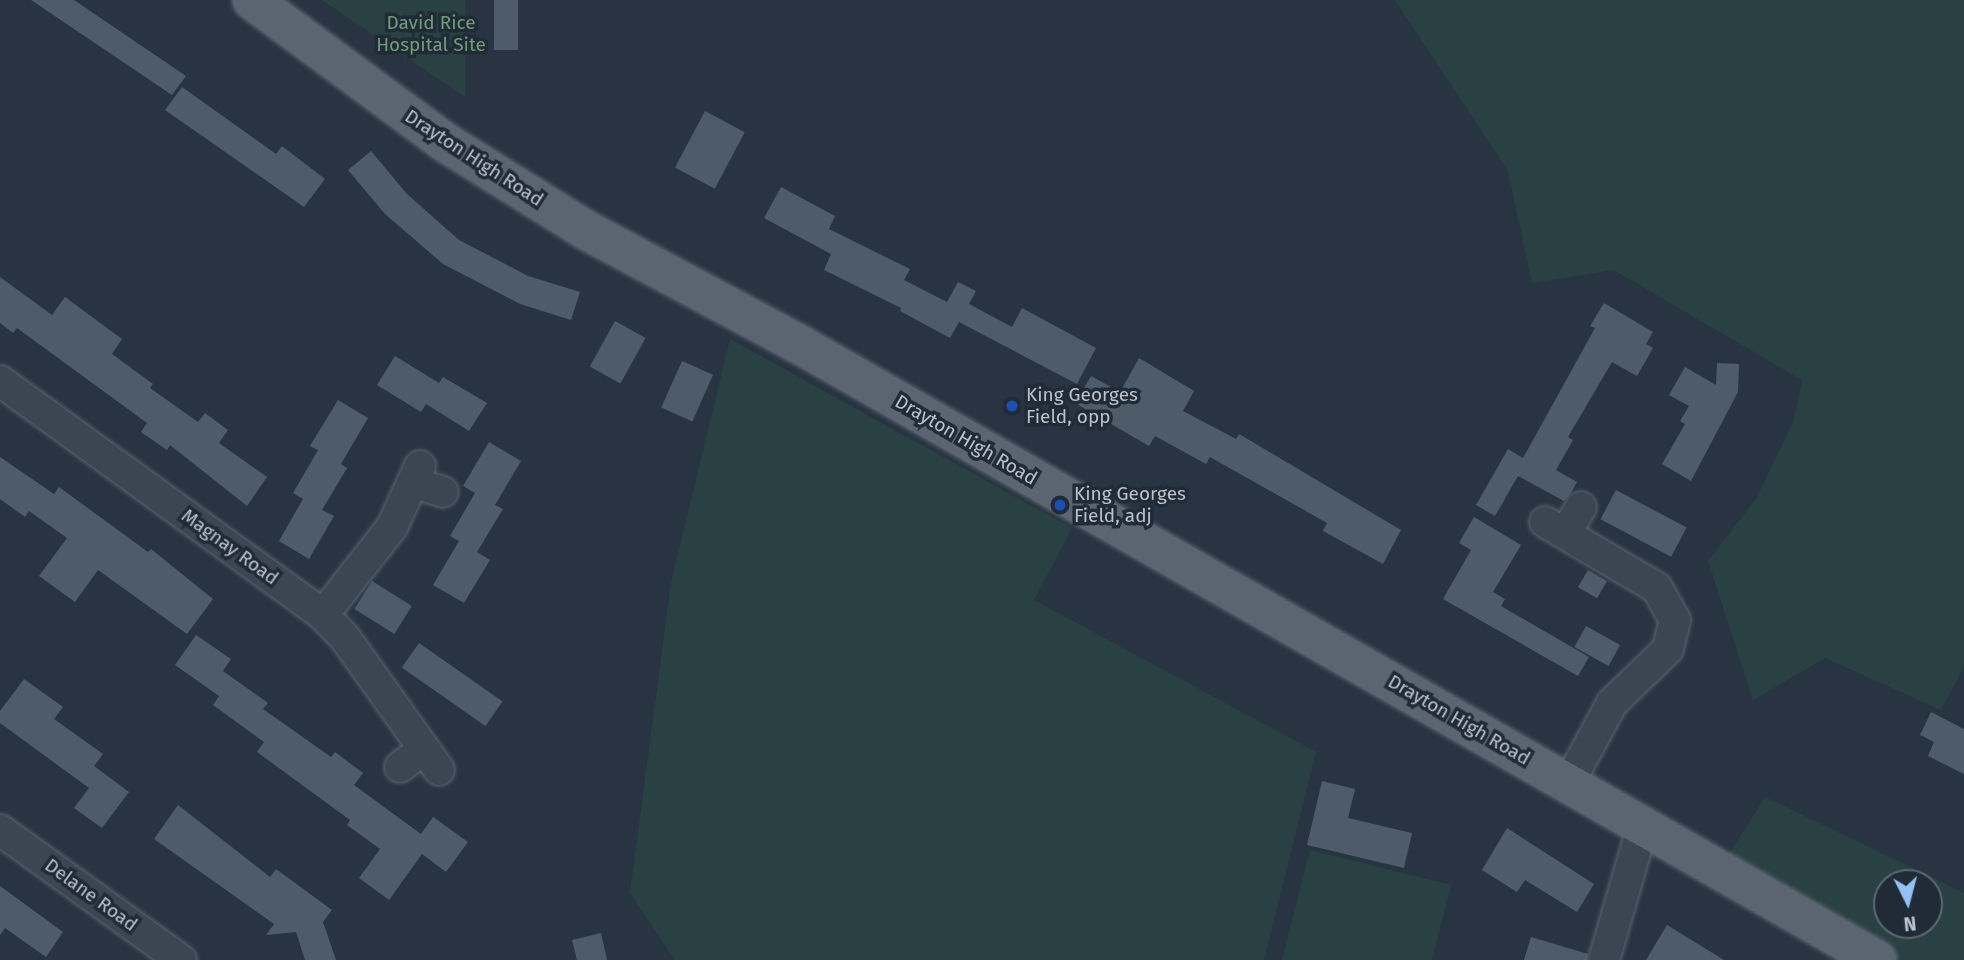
<!DOCTYPE html>
<style>
body{margin:0}
#map{position:relative;width:1964px;height:960px;overflow:hidden;background:#283442;font-family:"Fira Sans",sans-serif}
div>[style]{position:absolute}
.green>*{inset:0;background:#2a4143}
.building>*{inset:0;background:#4e5c6a;transform-origin:0 0}
.roads{filter:drop-shadow(0 0 2px #5a646f) drop-shadow(0 0 2px #5a646f)}
.street>*{height:30px;margin:-15px;padding:0 15px;transform-origin:15px;border-radius:15px;background:#3c4652}
.primary>*{height:38px;margin:-19px;padding:0 19px;transform-origin:19px;border-radius:19px;background:#5a6571}
.dots>*{width:19px;height:19px;translate:-50% -50%;box-sizing:border-box;border:4px solid #202b37;border-radius:50%}
span{translate:-50% -50%;white-space:nowrap;text-align:center;line-height:1.15;-webkit-text-stroke:7px #202b37;paint-order:stroke}
.park-label{font-size:19px;color:#719c78}
.street-label{font-size:19px;color:#b9c1cb}
.poi-label{font-size:19px;color:#b9c1cb}
.left{translate:0 -50%;text-align:left}
.north{position:absolute;left:1873px;top:869px;width:70px;height:70px;box-sizing:border-box;background:#202b37;border:2px solid #5d6772;border-radius:50%;rotate:174deg;font-size:19px;font-weight:700;line-height:28px;text-align:center;color:#b9c1cb}
.north::after{content:'';display:block;margin:auto;width:24px;height:32px;background:#94c0f5;clip-path:polygon(50% 0,100% 100%,50% 72%,0 100%)}
</style>
<div id="map">
<div class="green">
<i style="clip-path:polygon(322px 0,465px 0,465px 97px)"></i>
<i style="clip-path:polygon(1395px 0,1964px 0,1964px 667px,1941px 710px,1825px 658px,1753px 700px,1708px 561px,1756px 499px,1794px 420px,1802px 380px,1614px 270px,1532px 283px,1508px 171px)"></i>
<i style="clip-path:polygon(730px 339px,1072px 528px,1034px 600px,1316px 752px,1264px 960px,675px 960px,630px 893px,671px 583px)"></i>
<i style="clip-path:polygon(evenodd,1765px 797px,1964px 893px,1964px 960px,1883px 960px,1726px 859px,1765px 797px,1887px 883px,1929px 883px,1929px 925px,1887px 925px,1887px 883px)"></i>
<i style="clip-path:polygon(1310px 850px,1451px 885px,1432px 960px,1282px 960px)"></i>
</div>
<div class="building">
<i style="clip-path:polygon(31px 0,74px 0,186px 76px,172px 95px)"></i>
<i style="left:494px;top:0;width:24px;height:50px"></i>
<i style="clip-path:polygon(182px 87px,276px 154px,282px 146px,325px 179px,304px 207px,165px 110px)"></i>
<i style="left:705px;top:111px;width:45px;height:64px;rotate:28deg"></i>
<i style="clip-path:polygon(371px 151px,407px 194px,459px 240px,528px 276px,580px 292px,571px 320px,520px 304px,443px 264px,385px 214px,348px 170px)"></i>
<i style="clip-path:polygon(781px 187px,835px 216px,829px 229px,910px 269px,904px 280px,947px 302px,958px 282px,976px 291px,969px 304px,1012px 327px,1022px 308px,1096px 348px,1077px 384px,959px 322px,950px 338px,900px 311px,901px 308px,824px 270px,831px 254px,764px 218px)"></i>
<i style="clip-path:polygon(0 277px,52px 315px,65px 297px,122px 339px,112px 354px,153px 384px,150px 388px,198px 422px,205px 413px,228px 430px,219px 443px,267px 477px,247px 506px,170px 445px,167px 450px,141px 432px,147px 423px,17px 328px,13px 333px,0 323px)"></i>
<i style="clip-path:polygon(1604px 303px,1653px 332px,1646px 344px,1653px 348px,1637px 376px,1612px 362px,1568px 437px,1573px 440px,1556px 470px,1577px 482px,1571px 493px,1564px 501px,1518px 476px,1495px 516px,1476px 505px,1508px 449px,1523px 458px,1595px 328px,1590px 326px)"></i>
<i style="left:615px;top:321px;width:35px;height:52px;rotate:29deg"></i>
<i style="clip-path:polygon(395px 356px,439px 383px,443px 377px,487px 403px,469px 431px,426px 404px,421px 412px,377px 385px)"></i>
<i style="clip-path:polygon(1139px 358px,1194px 391px,1183px 411px,1236px 439px,1239px 434px,1401px 530px,1383px 564px,1323px 531px,1327px 523px,1210px 457px,1206px 464px,1155px 436px,1149px 446px,1075px 403px,1091px 376px,1120px 392px)"></i>
<i style="left:682px;top:361px;width:34px;height:51px;rotate:24deg"></i>
<i style="clip-path:polygon(1717px 363px,1739px 364px,1738px 392px,1691px 481px,1662px 464px,1685px 424px,1680px 421px,1689px 406px,1669px 395px,1685px 367px,1716px 385px)"></i>
<i style="clip-path:polygon(338px 400px,368px 418px,341px 464px,347px 468px,322px 510px,334px 516px,309px 559px,279px 541px,303px 499px,293px 493px,318px 450px,310px 446px)"></i>
<i style="clip-path:polygon(489px 442px,521px 461px,495px 505px,503px 509px,477px 552px,490px 560px,464px 603px,433px 585px,459px 541px,450px 536px,475px 493px,463px 486px)"></i>
<i style="clip-path:polygon(0 457px,54px 494px,59px 487px,148px 552px,151px 549px,213px 599px,187px 634px,98px 570px,75px 602px,39px 576px,67px 538px,29px 511px,25px 517px,0 499px)"></i>
<i style="left:1616px;top:490px;width:80px;height:33px;rotate:28deg"></i>
<i style="clip-path:polygon(1474px 517px,1521px 545px,1493px 592px,1505px 599px,1501px 606px,1589px 657px,1578px 676px,1443px 599px,1471px 550px,1459px 543px)"></i>
<i style="left:1588px;top:570px;width:22px;height:20px;rotate:30deg"></i>
<i style="left:372px;top:581px;width:47px;height:33px;rotate:32deg"></i>
<i style="left:1586px;top:626px;width:39px;height:24px;rotate:29deg"></i>
<i style="clip-path:polygon(196px 635px,231px 659px,223px 671px,268px 703px,263px 709px,331px 757px,335px 752px,363px 773px,354px 785px,421px 834px,433px 817px,468px 842px,446px 872px,422px 854px,389px 900px,359px 878px,380px 849px,347px 825px,350px 820px,257px 752px,264px 742px,213px 705px,219px 696px,175px 665px)"></i>
<i style="left:419px;top:643px;width:102px;height:30px;rotate:35deg"></i>
<i style="clip-path:polygon(24px 679px,63px 707px,54px 719px,103px 754px,94px 766px,129px 792px,102px 828px,74px 808px,89px 788px,0 723px,0 711px)"></i>
<i style="clip-path:polygon(1931px 712px,1964px 729px,1964px 774px,1928px 756px,1934px 742px,1920px 735px)"></i>
<i style="clip-path:polygon(1322px 781px,1355px 789px,1348px 818px,1412px 833px,1404px 868px,1307px 845px)"></i>
<i style="clip-path:polygon(178px 805px,270px 877px,276px 869px,332px 910px,323px 922px,336px 960px,305px 960px,296px 932px,266px 935px,274px 924px,154px 839px)"></i>
<i style="clip-path:polygon(1507px 828px,1594px 884px,1577px 912px,1525px 880px,1517px 892px,1482px 870px)"></i>
<i style="clip-path:polygon(0 886px,63px 932px,46px 957px,5px 928px,0 935px)"></i>
<i style="clip-path:polygon(1667px 925px,1724px 960px,1646px 960px)"></i>
<i style="clip-path:polygon(601px 933px,607px 960px,577px 960px,572px 940px)"></i>
<i style="clip-path:polygon(1531px 937px,1588px 954px,1587px 960px,1524px 960px)"></i>
</div>
<div class="roads">
<div class="street">
<i style="left:0;top:381px;width:399px;rotate:35.9deg"></i>
<i style="left:323px;top:615px;width:32px;rotate:46deg"></i>
<i style="left:345px;top:638px;width:162px;rotate:54.5deg"></i>
<i style="left:414px;top:483px;width:30px;rotate:17deg"></i>
<i style="left:1545px;top:522px;width:130px;rotate:30.5deg"></i>
<i style="left:1657px;top:588px;width:37px;rotate:61deg"></i>
<i style="left:1675px;top:620px;width:30px;rotate:104deg"></i>
<i style="left:1668px;top:649px;width:78px;rotate:136deg"></i>
<i style="left:1612px;top:703px;width:91px;rotate:118.3deg"></i>
<i style="left:1566px;top:532px;width:29px;rotate:-59deg"></i>
<i style="left:323px;top:615px;width:112px;rotate:-51.9deg"></i>
<i style="left:392px;top:527px;width:67px;rotate:-65.3deg"></i>
<i style="left:400px;top:767px;width:30px;rotate:-37deg"></i>
<i style="left:0;top:830px;width:223px;rotate:35.7deg"></i>
<i style="left:1604px;top:960px;width:141px;rotate:-73.9deg"></i>
</div>
<div class="primary">
<i style="left:252px;top:0;width:241px;rotate:36.4deg"></i>
<i style="left:446px;top:143px;width:163px;rotate:31.9deg"></i>
<i style="left:584px;top:229px;width:242px;rotate:28.2deg"></i>
<i style="left:797px;top:343px;width:1244px;rotate:29.74deg"></i>
</div>
</div>
<div class="dots">
<i style="left:1012px;top:406px;background:#1a4fb4"></i>
<i style="left:1060px;top:505px;background:#1a4fb4"></i>
</div>
<div class="park-label">
<span style="left:431px;top:34px">David Rice<br>Hospital Site</span>
</div>
<div class="street-label">
<span style="left:474px;top:158px;rotate:33deg">Drayton High Road</span>
<span style="left:966px;top:440px;rotate:30deg">Drayton High Road</span>
<span style="left:230px;top:547px;rotate:36deg">Magnay Road</span>
<span style="left:1459px;top:720px;rotate:30deg">Drayton High Road</span>
<span style="left:91px;top:895px;rotate:36deg">Delane Road</span>
</div>
<div class="poi-label">
<span class="left" style="left:1026px;top:406px">King Georges<br>Field, opp</span>
<span class="left" style="left:1074px;top:505px">King Georges<br>Field, adj</span>
</div>
<div class="north">N</div>
</div>
